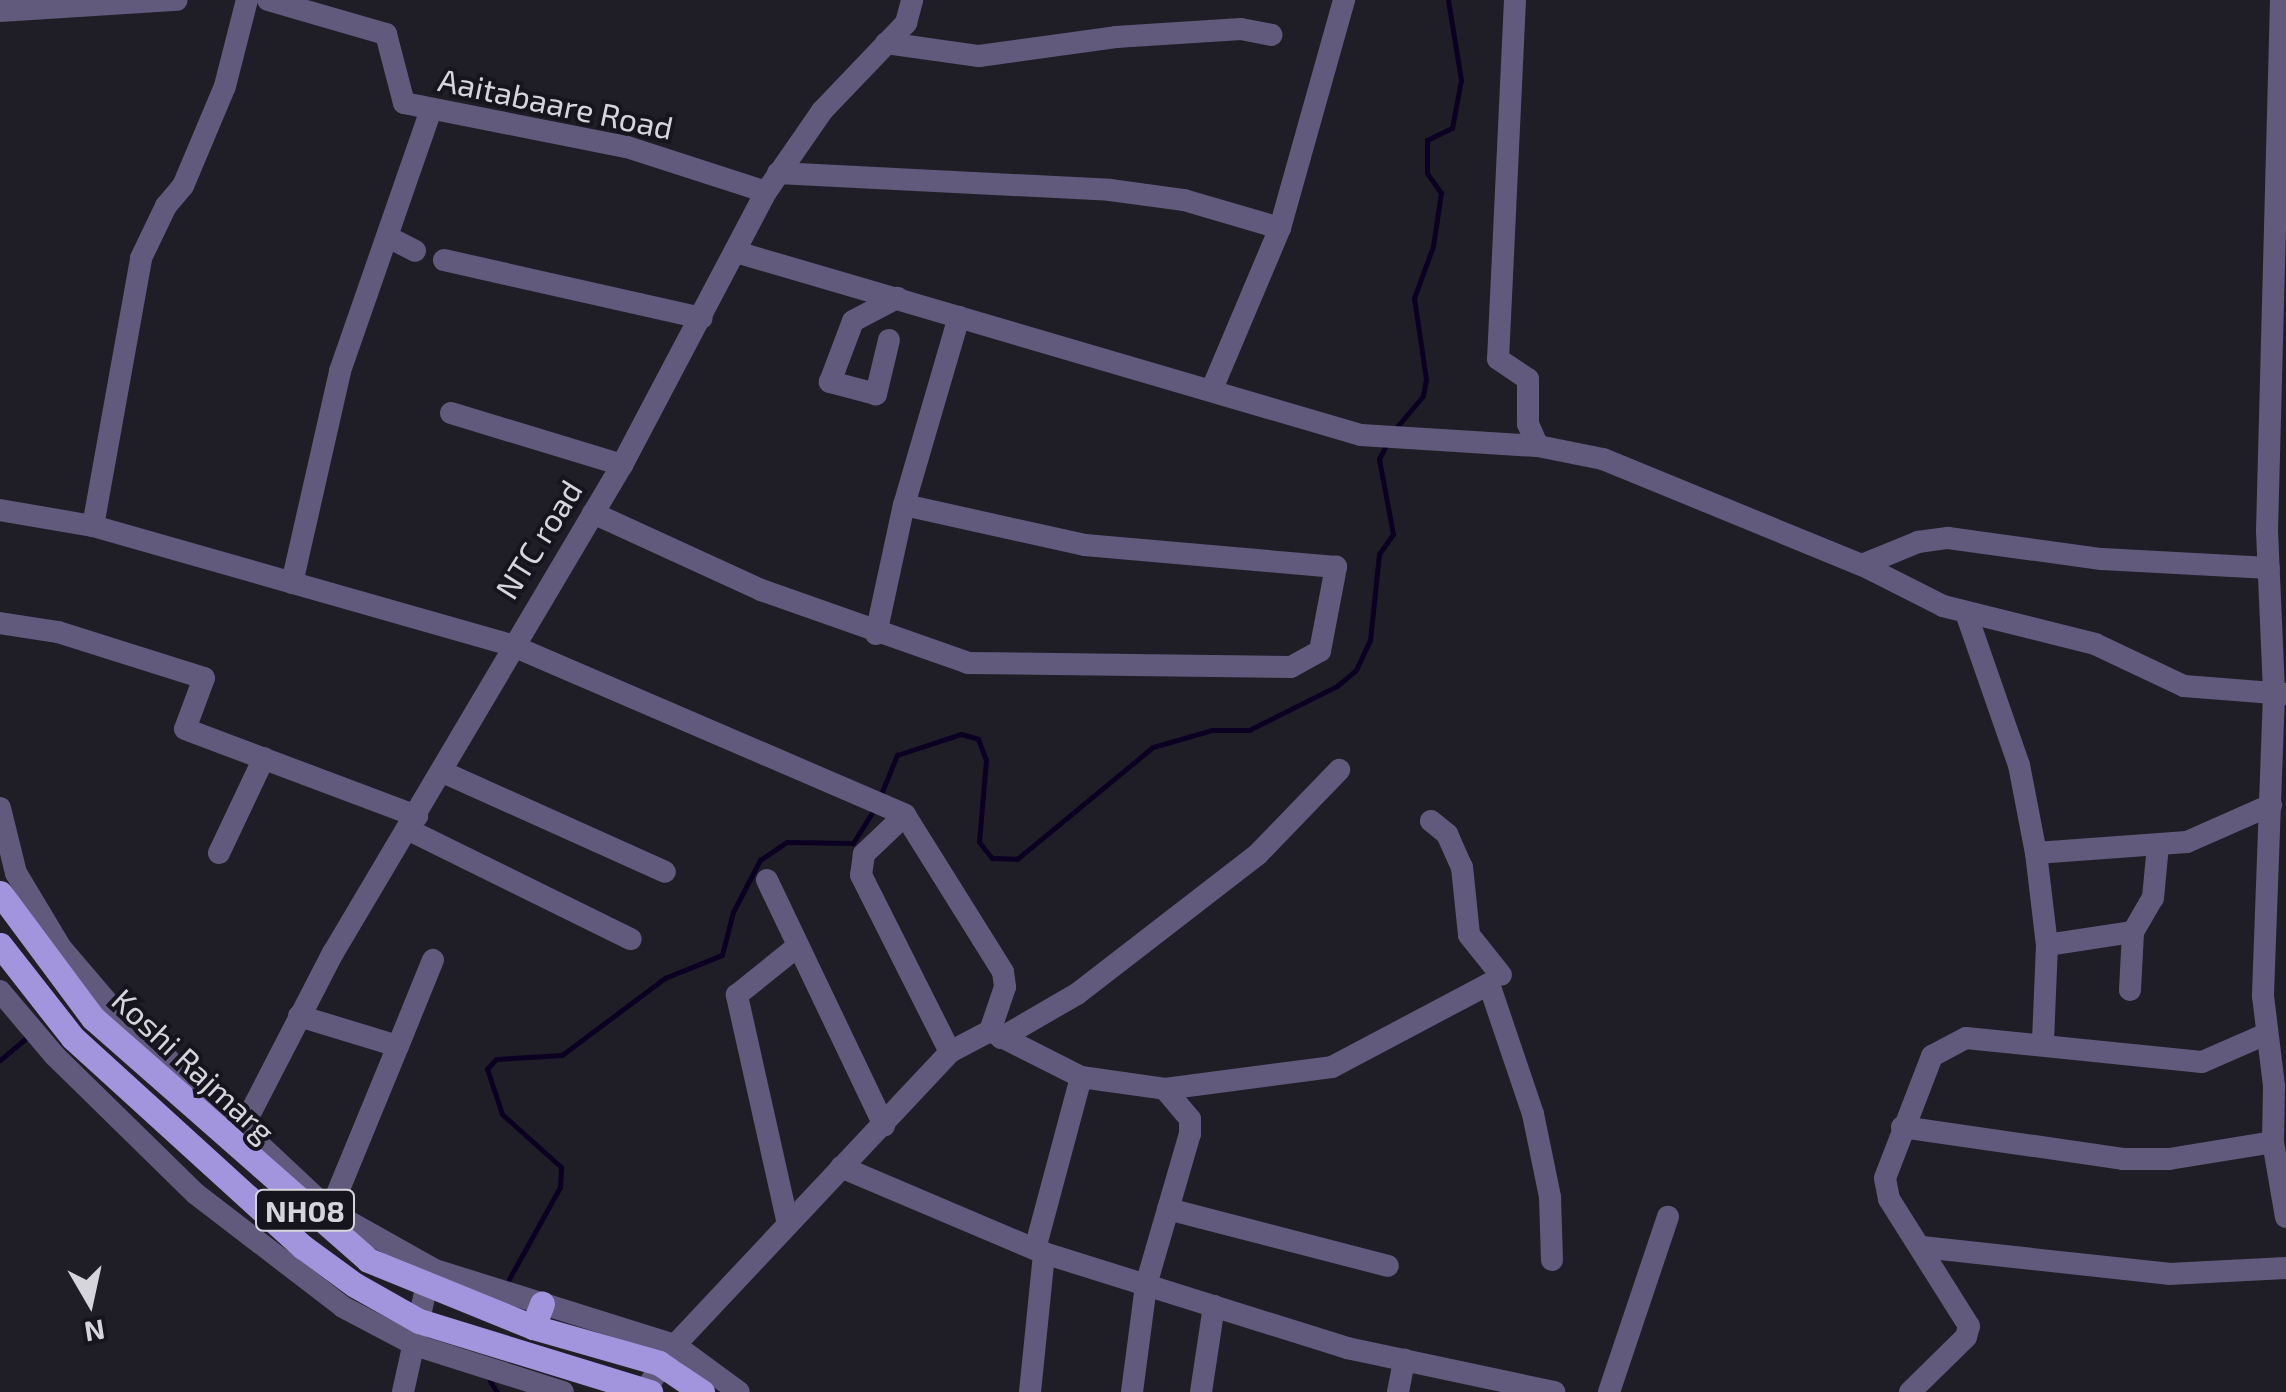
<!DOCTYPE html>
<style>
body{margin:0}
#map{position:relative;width:2286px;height:1392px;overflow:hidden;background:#1f1e27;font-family:"Exo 2",sans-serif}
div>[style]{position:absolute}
.stream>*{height:5px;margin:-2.5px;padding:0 2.5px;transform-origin:2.5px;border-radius:2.5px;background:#0b0022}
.minor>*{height:22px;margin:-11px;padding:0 11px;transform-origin:11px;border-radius:11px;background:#615a7d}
.major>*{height:25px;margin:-12.5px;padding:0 12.5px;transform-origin:12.5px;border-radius:12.5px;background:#a394de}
span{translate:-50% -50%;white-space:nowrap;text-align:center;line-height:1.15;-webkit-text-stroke:8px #16151e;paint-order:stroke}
.shield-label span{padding:2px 8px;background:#16151e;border:2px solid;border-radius:8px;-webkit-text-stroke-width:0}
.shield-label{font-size:30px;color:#d6d5dc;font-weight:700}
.street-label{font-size:32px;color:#d6d5dc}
.north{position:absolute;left:40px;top:1252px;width:100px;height:100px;-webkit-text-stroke:8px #16151e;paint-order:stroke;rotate:171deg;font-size:28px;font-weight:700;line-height:40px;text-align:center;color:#d6d5dc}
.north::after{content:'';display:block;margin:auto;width:35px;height:45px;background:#d6d5dc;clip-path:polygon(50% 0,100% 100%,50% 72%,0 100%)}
</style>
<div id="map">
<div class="stream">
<i style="left:1395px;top:429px;width:43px;rotate:-49.7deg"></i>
<i style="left:1423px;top:396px;width:17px;rotate:-80deg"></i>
<i style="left:1426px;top:379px;width:82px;rotate:-98.4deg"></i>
<i style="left:1414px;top:298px;width:55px;rotate:-69.9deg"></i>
<i style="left:1433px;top:246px;width:54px;rotate:-81.4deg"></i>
<i style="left:1441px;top:193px;width:24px;rotate:-125deg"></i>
<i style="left:1427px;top:173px;width:33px;rotate:-90deg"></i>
<i style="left:1427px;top:140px;width:28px;rotate:-26deg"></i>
<i style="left:1452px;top:128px;width:49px;rotate:-79.4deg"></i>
<i style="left:1461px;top:80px;width:81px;rotate:-99.2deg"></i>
<i style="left:879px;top:799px;width:48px;rotate:-67.8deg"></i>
<i style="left:897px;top:755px;width:67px;rotate:-18.2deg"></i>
<i style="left:961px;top:734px;width:18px;rotate:16deg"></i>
<i style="left:978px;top:739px;width:22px;rotate:69deg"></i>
<i style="left:986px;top:760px;width:82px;rotate:94.9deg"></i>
<i style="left:979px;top:842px;width:21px;rotate:51deg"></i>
<i style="left:992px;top:858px;width:25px;rotate:2deg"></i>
<i style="left:1017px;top:859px;width:176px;rotate:-39.5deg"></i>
<i style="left:1153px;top:747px;width:61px;rotate:-16.1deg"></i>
<i style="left:1212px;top:730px;width:37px"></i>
<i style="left:1249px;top:730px;width:98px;rotate:-26.6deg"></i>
<i style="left:1337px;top:686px;width:25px;rotate:-40deg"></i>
<i style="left:1356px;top:670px;width:33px;rotate:-65deg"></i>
<i style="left:1370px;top:640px;width:86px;rotate:-84deg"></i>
<i style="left:1379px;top:554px;width:24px;rotate:-55deg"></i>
<i style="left:1393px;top:534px;width:76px;rotate:-100.6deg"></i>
<i style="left:1379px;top:459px;width:16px;rotate:-63deg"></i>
<i style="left:0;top:1060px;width:35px;rotate:-40deg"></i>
<i style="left:509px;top:1279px;width:105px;rotate:-61deg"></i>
<i style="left:560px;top:1187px;width:20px;rotate:-87deg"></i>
<i style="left:561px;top:1167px;width:79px;rotate:-138.1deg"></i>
<i style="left:502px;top:1114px;width:47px;rotate:-108.4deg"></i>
<i style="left:487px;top:1069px;width:13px;rotate:-48deg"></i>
<i style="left:496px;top:1059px;width:66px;rotate:-3.5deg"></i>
<i style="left:562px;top:1055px;width:129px;rotate:-36.8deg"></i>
<i style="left:665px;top:978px;width:61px;rotate:-22deg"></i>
<i style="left:722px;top:955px;width:44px;rotate:-75.7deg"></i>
<i style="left:733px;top:912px;width:59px;rotate:-62.6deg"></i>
<i style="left:760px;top:860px;width:32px;rotate:-34deg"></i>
<i style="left:787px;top:842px;width:66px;rotate:0.9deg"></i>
<i style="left:853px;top:843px;width:40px;rotate:-58deg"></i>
<i style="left:490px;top:1381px;width:13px;rotate:58deg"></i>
</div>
<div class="minor">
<i style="left:268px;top:0;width:123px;rotate:16.1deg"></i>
<i style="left:386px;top:34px;width:71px;rotate:75.4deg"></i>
<i style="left:404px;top:103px;width:227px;rotate:11.2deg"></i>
<i style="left:627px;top:147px;width:146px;rotate:17.9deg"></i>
<i style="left:1515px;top:0;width:359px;rotate:92.7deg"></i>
<i style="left:1498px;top:359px;width:36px;rotate:34deg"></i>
<i style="left:1528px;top:379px;width:45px;rotate:90deg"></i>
<i style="left:1528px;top:424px;width:24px;rotate:66deg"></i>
<i style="left:2281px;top:0;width:531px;rotate:91.51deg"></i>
<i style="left:2267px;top:531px;width:163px;rotate:87.5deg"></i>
<i style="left:2274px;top:694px;width:302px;rotate:92.1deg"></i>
<i style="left:2263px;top:996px;width:91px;rotate:83deg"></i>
<i style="left:2274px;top:1086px;width:56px;rotate:91deg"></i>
<i style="left:2273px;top:1142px;width:76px;rotate:80.2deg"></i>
<i style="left:0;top:11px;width:177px;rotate:-3.6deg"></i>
<i style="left:886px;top:43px;width:94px;rotate:8deg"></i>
<i style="left:979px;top:56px;width:138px;rotate:-7.9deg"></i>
<i style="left:1116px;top:37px;width:125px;rotate:-3.7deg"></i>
<i style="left:1241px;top:29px;width:31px;rotate:11deg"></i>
<i style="left:778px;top:173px;width:332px;rotate:2.9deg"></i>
<i style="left:1110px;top:190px;width:75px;rotate:7.7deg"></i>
<i style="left:1184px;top:200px;width:100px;rotate:16.3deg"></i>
<i style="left:390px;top:238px;width:28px;rotate:27deg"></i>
<i style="left:736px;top:252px;width:651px;rotate:16.32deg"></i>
<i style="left:1361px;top:435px;width:177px;rotate:3.6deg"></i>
<i style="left:1538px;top:446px;width:66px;rotate:11.3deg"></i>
<i style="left:1603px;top:459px;width:280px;rotate:22.3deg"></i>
<i style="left:1862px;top:565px;width:91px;rotate:26.8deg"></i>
<i style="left:1943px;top:606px;width:157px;rotate:14deg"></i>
<i style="left:2095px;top:644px;width:98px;rotate:25.3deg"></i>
<i style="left:2184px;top:686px;width:102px;rotate:4.5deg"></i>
<i style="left:444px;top:260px;width:264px;rotate:12.7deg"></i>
<i style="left:889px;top:340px;width:56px;rotate:103.5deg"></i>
<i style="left:876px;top:394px;width:48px;rotate:-165.4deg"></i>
<i style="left:830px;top:382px;width:65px;rotate:-69.3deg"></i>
<i style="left:853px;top:321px;width:50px;rotate:-27.6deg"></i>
<i style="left:1212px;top:389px;width:175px;rotate:-67.1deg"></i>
<i style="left:1280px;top:228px;width:237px;rotate:-74.3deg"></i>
<i style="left:451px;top:413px;width:179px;rotate:16.9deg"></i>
<i style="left:0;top:510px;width:94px;rotate:9.8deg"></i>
<i style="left:93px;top:526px;width:435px;rotate:15.9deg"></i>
<i style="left:511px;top:645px;width:429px;rotate:23.3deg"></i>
<i style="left:905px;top:815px;width:185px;rotate:58deg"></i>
<i style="left:1003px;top:972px;width:15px;rotate:82deg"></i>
<i style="left:1005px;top:987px;width:46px;rotate:108.8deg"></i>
<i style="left:593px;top:513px;width:185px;rotate:24.6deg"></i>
<i style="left:761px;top:590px;width:219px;rotate:19.4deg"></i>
<i style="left:968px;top:663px;width:323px;rotate:0.7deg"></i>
<i style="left:1291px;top:667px;width:33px;rotate:-29deg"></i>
<i style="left:1320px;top:651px;width:86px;rotate:-79.2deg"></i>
<i style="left:1336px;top:567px;width:252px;rotate:-175deg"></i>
<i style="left:1085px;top:545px;width:185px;rotate:-167.5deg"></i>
<i style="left:93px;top:526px;width:272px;rotate:-79.8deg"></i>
<i style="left:141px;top:258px;width:58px;rotate:-64.3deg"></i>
<i style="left:166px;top:206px;width:26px;rotate:-50deg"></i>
<i style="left:183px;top:186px;width:108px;rotate:-67.2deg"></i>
<i style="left:225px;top:86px;width:89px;rotate:-75.7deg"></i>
<i style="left:1862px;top:565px;width:61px;rotate:-22.3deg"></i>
<i style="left:1918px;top:542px;width:30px;rotate:-8deg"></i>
<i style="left:1948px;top:538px;width:155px;rotate:7.8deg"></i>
<i style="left:2102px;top:559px;width:167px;rotate:3.1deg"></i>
<i style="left:292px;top:583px;width:217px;rotate:-77.2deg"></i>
<i style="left:340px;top:371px;width:276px;rotate:-70.8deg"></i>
<i style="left:1966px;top:613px;width:161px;rotate:70.8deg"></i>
<i style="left:2019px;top:765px;width:90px;rotate:79.1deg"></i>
<i style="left:2036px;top:853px;width:93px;rotate:83.2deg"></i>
<i style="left:2047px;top:945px;width:96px;rotate:92.4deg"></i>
<i style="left:0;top:623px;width:59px;rotate:8.8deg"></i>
<i style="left:58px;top:632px;width:153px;rotate:17.5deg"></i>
<i style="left:204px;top:678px;width:54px;rotate:110.4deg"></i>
<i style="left:185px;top:729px;width:248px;rotate:20.6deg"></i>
<i style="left:876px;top:634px;width:132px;rotate:-77.8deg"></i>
<i style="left:904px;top:505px;width:196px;rotate:-73.7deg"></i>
<i style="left:445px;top:773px;width:241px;rotate:24.2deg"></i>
<i style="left:0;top:808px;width:67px;rotate:76.2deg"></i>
<i style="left:16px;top:873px;width:87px;rotate:59deg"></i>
<i style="left:61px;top:948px;width:72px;rotate:49.5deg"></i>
<i style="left:108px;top:1003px;width:304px;rotate:43.1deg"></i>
<i style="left:330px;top:1211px;width:120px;rotate:29.3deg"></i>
<i style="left:435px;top:1270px;width:251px;rotate:17.4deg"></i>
<i style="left:675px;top:1345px;width:79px;rotate:36.3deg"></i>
<i style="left:905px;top:815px;width:57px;rotate:136.4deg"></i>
<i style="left:864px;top:854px;width:21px;rotate:98deg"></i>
<i style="left:861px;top:875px;width:198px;rotate:63.3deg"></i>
<i style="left:1431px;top:821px;width:21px;rotate:39deg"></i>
<i style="left:1447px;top:834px;width:36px;rotate:66deg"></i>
<i style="left:1462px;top:867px;width:68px;rotate:84.1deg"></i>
<i style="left:1469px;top:935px;width:51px;rotate:51.3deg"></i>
<i style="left:409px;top:830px;width:247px;rotate:26.2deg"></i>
<i style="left:219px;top:853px;width:105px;rotate:-64.7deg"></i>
<i style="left:2036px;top:853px;width:151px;rotate:-4.2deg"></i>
<i style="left:2187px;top:842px;width:92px;rotate:-23.8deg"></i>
<i style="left:767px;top:880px;width:272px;rotate:64.5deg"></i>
<i style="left:2047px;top:945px;width:87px;rotate:-8.6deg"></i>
<i style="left:2130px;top:990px;width:58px;rotate:-87deg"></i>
<i style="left:2133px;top:932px;width:39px;rotate:-60deg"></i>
<i style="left:2153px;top:898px;width:53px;rotate:-84.6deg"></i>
<i style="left:0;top:991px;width:85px;rotate:49.8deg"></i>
<i style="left:55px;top:1056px;width:197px;rotate:44.4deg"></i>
<i style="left:196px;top:1194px;width:185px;rotate:37.5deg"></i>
<i style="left:343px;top:1307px;width:81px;rotate:27.8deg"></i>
<i style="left:415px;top:1345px;width:155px;rotate:17.6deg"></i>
<i style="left:299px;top:1016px;width:103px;rotate:16.9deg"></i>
<i style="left:398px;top:1046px;width:93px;rotate:-67.9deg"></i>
<i style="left:1001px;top:1038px;width:88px;rotate:-30.1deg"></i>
<i style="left:1077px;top:994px;width:229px;rotate:-37.7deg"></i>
<i style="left:1258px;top:854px;width:117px;rotate:-46deg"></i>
<i style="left:1902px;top:1127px;width:223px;rotate:8.2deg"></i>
<i style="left:2123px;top:1159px;width:46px"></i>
<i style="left:2169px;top:1159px;width:105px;rotate:-9.3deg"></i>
<i style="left:242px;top:1129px;width:198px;rotate:-62.7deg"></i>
<i style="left:333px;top:953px;width:567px;rotate:-59.37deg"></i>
<i style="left:622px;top:465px;width:309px;rotate:-62.2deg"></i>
<i style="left:766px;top:192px;width:98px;rotate:-55.3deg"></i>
<i style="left:822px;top:111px;width:122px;rotate:-46.3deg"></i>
<i style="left:906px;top:23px;width:24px;rotate:-75deg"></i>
<i style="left:841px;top:1167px;width:220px;rotate:23deg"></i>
<i style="left:1044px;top:1253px;width:318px;rotate:17.4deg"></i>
<i style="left:1347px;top:1348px;width:212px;rotate:12deg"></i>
<i style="left:1168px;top:1209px;width:227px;rotate:14.5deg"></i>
<i style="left:330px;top:1211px;width:178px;rotate:-67.6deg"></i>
<i style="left:788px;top:1224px;width:235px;rotate:-102.6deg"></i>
<i style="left:737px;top:995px;width:78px;rotate:-38.8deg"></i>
<i style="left:1922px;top:1247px;width:248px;rotate:6.2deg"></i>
<i style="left:2169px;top:1274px;width:117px;rotate:-2.9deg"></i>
<i style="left:1035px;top:1249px;width:178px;rotate:-75deg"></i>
<i style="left:403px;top:1392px;width:107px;rotate:-77.5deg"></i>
<i style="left:644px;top:1392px;width:56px;rotate:-56.6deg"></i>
<i style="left:675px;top:1345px;width:402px;rotate:-46.8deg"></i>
<i style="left:950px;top:1052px;width:45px;rotate:-27.7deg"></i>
<i style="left:990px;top:1031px;width:102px;rotate:26.8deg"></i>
<i style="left:1081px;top:1077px;width:85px;rotate:8.1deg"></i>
<i style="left:1165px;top:1089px;width:168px;rotate:-7.5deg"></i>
<i style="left:1332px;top:1067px;width:178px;rotate:-27.9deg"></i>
<i style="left:1489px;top:984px;width:137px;rotate:71.3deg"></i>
<i style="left:1533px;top:1114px;width:85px;rotate:78.4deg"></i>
<i style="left:1550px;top:1197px;width:63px;rotate:88.2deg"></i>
<i style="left:1030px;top:1392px;width:140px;rotate:-84.2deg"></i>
<i style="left:1132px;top:1392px;width:108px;rotate:-82.5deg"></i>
<i style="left:1146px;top:1285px;width:157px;rotate:-73.8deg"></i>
<i style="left:1190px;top:1134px;width:15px;rotate:-90deg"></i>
<i style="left:1190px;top:1119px;width:39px;rotate:-130deg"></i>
<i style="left:1201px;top:1392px;width:87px;rotate:-81.4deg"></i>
<i style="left:1398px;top:1392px;width:33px;rotate:-79deg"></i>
<i style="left:1609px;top:1392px;width:185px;rotate:-71.4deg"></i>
<i style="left:1910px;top:1392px;width:78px;rotate:-44.5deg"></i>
<i style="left:1966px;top:1337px;width:11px;rotate:-75deg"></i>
<i style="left:1969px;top:1326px;width:150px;rotate:-122.2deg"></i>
<i style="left:1889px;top:1199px;width:21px;rotate:-101deg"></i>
<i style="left:1885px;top:1178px;width:131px;rotate:-68.9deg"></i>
<i style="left:1932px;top:1056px;width:38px;rotate:-28deg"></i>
<i style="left:1966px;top:1038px;width:237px;rotate:5.8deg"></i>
<i style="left:2202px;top:1062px;width:70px;rotate:-23.6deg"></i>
</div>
<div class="major">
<i style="left:0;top:893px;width:156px;rotate:53.4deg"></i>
<i style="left:93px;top:1018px;width:366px;rotate:41.3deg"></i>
<i style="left:368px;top:1260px;width:178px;rotate:22.1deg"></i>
<i style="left:533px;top:1327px;width:131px;rotate:15.9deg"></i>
<i style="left:659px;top:1363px;width:52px;rotate:34deg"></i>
<i style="left:0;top:945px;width:118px;rotate:51.9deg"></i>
<i style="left:73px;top:1038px;width:311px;rotate:42.3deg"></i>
<i style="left:303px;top:1247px;width:64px;rotate:36.2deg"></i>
<i style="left:355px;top:1285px;width:73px;rotate:29.4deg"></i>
<i style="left:419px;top:1321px;width:242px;rotate:17.1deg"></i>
<i style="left:533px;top:1327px;width:25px;rotate:-69deg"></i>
</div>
<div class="shield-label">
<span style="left:305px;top:1210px">NH08</span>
</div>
<div class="street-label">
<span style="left:556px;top:103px;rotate:12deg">Aaitabaare Road</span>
<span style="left:538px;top:539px;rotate:-58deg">NTC road</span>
<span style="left:194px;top:1065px;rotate:43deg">Koshi Rajmarg</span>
</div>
<div class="north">N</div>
</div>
